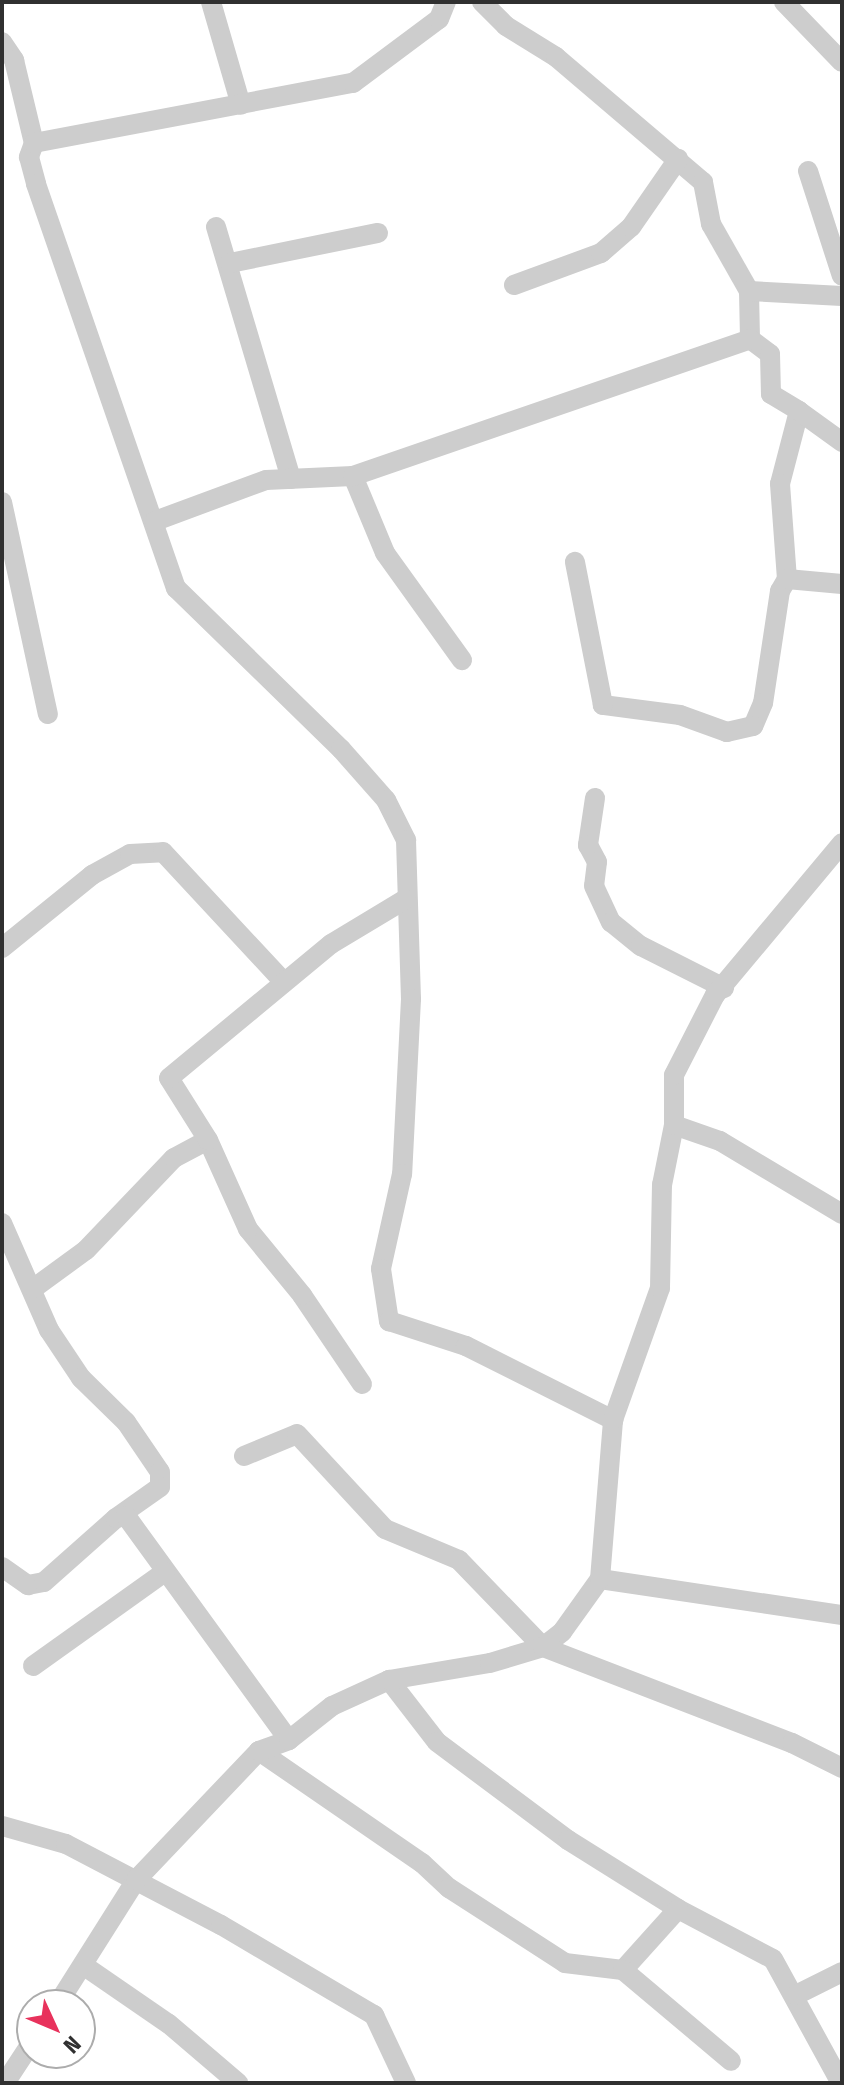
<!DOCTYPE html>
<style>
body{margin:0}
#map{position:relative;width:844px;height:2085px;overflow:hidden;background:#fff;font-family:"Fira Sans Condensed",sans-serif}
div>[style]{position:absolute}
.street>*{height:20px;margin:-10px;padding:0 10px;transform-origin:10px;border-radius:10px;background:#cdcdcd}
span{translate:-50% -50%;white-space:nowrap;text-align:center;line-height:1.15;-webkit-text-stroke:8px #fff;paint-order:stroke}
.frame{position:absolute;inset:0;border:4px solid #303030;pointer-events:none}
.north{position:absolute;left:16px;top:1989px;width:80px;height:80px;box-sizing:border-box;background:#fff;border:2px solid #acacac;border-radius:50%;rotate:134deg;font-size:22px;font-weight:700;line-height:32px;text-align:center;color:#303030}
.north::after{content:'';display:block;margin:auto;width:28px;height:36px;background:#e8325c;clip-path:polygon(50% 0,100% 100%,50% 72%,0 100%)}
</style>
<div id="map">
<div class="street">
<i style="left:211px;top:2px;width:107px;rotate:73.8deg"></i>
<i style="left:482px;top:2px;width:34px;rotate:45deg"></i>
<i style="left:506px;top:26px;width:59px;rotate:31.8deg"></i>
<i style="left:556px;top:57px;width:193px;rotate:40.4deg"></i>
<i style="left:703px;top:182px;width:43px;rotate:79.2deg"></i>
<i style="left:711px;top:224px;width:77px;rotate:60.4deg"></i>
<i style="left:749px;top:291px;width:48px;rotate:88.8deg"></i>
<i style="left:750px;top:339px;width:25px;rotate:37deg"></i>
<i style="left:770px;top:354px;width:40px;rotate:88.6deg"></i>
<i style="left:771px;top:394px;width:33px;rotate:31deg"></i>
<i style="left:799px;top:411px;width:75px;rotate:104.6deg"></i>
<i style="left:780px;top:484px;width:95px;rotate:85.8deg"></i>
<i style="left:787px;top:579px;width:14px;rotate:120deg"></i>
<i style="left:780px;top:591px;width:113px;rotate:98.6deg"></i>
<i style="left:763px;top:703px;width:25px;rotate:113deg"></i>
<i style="left:753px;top:726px;width:27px;rotate:167deg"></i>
<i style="left:727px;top:732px;width:50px;rotate:-160.1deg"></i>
<i style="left:680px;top:715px;width:78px;rotate:-172.6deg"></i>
<i style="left:603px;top:705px;width:146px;rotate:-101.1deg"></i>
<i style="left:784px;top:2px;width:83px;rotate:46deg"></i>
<i style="left:2px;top:42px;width:22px;rotate:56deg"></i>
<i style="left:14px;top:60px;width:85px;rotate:76.5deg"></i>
<i style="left:34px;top:143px;width:15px;rotate:110deg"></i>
<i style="left:29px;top:157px;width:28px;rotate:75deg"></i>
<i style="left:36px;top:184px;width:428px;rotate:70.9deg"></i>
<i style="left:176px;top:588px;width:231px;rotate:44.3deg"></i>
<i style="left:341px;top:749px;width:68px;rotate:48.6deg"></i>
<i style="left:386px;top:800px;width:45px;rotate:63.4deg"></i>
<i style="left:406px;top:840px;width:159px;rotate:88.2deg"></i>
<i style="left:411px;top:999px;width:175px;rotate:92.9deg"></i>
<i style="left:402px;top:1174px;width:97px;rotate:102.5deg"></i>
<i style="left:381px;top:1269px;width:53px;rotate:81.3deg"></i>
<i style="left:389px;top:1321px;width:81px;rotate:18deg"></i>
<i style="left:466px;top:1346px;width:165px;rotate:26.7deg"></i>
<i style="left:34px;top:143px;width:325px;rotate:-10.7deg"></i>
<i style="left:353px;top:83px;width:107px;rotate:-36.7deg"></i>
<i style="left:439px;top:19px;width:18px;rotate:-68deg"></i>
<i style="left:808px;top:171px;width:110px;rotate:72.1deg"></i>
<i style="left:216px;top:227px;width:263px;rotate:73.4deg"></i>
<i style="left:230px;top:263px;width:151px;rotate:-11.5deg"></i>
<i style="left:514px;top:285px;width:93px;rotate:-20.2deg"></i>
<i style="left:601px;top:253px;width:40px;rotate:-41deg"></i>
<i style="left:631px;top:227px;width:83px;rotate:-55.3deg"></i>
<i style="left:749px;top:291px;width:93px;rotate:3.1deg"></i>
<i style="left:799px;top:411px;width:53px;rotate:35.8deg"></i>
<i style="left:353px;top:476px;width:83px;rotate:67.4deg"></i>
<i style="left:385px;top:553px;width:132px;rotate:54.3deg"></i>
<i style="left:2px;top:502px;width:217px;rotate:77.8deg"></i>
<i style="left:155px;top:521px;width:118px;rotate:-20.3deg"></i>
<i style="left:266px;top:480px;width:87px;rotate:-2.6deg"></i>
<i style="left:353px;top:476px;width:420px;rotate:-19deg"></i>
<i style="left:787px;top:579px;width:55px;rotate:5.2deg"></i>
<i style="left:595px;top:798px;width:48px;rotate:98.5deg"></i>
<i style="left:588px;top:845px;width:19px;rotate:62deg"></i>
<i style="left:597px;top:862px;width:24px;rotate:97deg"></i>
<i style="left:594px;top:886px;width:40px;rotate:65deg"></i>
<i style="left:611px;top:922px;width:38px;rotate:39deg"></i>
<i style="left:641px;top:946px;width:93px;rotate:26.8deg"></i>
<i style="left:2px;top:948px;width:116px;rotate:-39deg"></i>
<i style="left:92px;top:875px;width:43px;rotate:-28.9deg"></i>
<i style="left:130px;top:854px;width:33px;rotate:-3deg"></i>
<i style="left:163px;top:852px;width:176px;rotate:47.1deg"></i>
<i style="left:674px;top:1125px;width:49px;rotate:19.2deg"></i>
<i style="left:720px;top:1141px;width:142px;rotate:30.9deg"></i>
<i style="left:2px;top:1223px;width:117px;rotate:66.3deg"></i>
<i style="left:49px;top:1330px;width:58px;rotate:56.3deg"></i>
<i style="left:81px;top:1378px;width:63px;rotate:44.4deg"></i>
<i style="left:126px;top:1422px;width:60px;rotate:55.8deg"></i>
<i style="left:160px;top:1472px;width:15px;rotate:90deg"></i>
<i style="left:160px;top:1487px;width:54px;rotate:144.8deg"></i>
<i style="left:34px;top:1288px;width:64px;rotate:-36.2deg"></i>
<i style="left:86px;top:1250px;width:127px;rotate:-46.3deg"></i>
<i style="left:174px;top:1158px;width:38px;rotate:-28deg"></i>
<i style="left:362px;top:1384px;width:107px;rotate:-124deg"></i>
<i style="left:302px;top:1295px;width:85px;rotate:-129.3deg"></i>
<i style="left:248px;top:1229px;width:98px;rotate:-114.2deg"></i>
<i style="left:208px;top:1140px;width:73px;rotate:-122.2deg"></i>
<i style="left:169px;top:1078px;width:210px;rotate:-39.6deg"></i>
<i style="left:331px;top:944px;width:87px;rotate:-31deg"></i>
<i style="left:244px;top:1456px;width:57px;rotate:-22.5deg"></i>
<i style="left:297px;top:1434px;width:129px;rotate:47.2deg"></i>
<i style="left:385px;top:1529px;width:80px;rotate:22.7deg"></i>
<i style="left:459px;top:1560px;width:121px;rotate:46deg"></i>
<i style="left:543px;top:1647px;width:267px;rotate:21.1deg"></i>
<i style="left:792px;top:1743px;width:56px;rotate:26.6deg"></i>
<i style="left:2px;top:1567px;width:32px;rotate:35deg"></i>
<i style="left:28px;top:1585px;width:16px;rotate:-11deg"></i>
<i style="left:44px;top:1582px;width:96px;rotate:-41.6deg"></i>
<i style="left:116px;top:1518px;width:10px;rotate:-11deg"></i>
<i style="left:126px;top:1516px;width:277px;rotate:54deg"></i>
<i style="left:600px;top:1579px;width:245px;rotate:8.5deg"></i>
<i style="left:33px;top:1666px;width:162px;rotate:-35.5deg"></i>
<i style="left:389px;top:1680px;width:78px;rotate:52.3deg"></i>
<i style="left:437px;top:1742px;width:164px;rotate:36.8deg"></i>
<i style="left:568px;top:1840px;width:130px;rotate:32.1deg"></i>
<i style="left:678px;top:1909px;width:107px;rotate:27.8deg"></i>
<i style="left:773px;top:1959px;width:141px;rotate:61.3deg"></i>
<i style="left:259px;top:1751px;width:198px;rotate:34.5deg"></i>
<i style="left:422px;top:1863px;width:37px;rotate:43deg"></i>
<i style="left:449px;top:1888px;width:138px;rotate:32.9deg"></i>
<i style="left:565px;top:1963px;width:58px;rotate:6.9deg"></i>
<i style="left:623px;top:1970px;width:82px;rotate:-48deg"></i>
<i style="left:2px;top:1826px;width:66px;rotate:15.7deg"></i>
<i style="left:66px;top:1844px;width:175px;rotate:27.6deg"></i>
<i style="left:221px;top:1925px;width:178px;rotate:30.5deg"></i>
<i style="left:374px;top:2015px;width:75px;rotate:64.8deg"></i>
<i style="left:83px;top:1965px;width:104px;rotate:34.5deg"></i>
<i style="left:169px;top:2024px;width:91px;rotate:40.5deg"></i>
<i style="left:623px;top:1970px;width:141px;rotate:40.1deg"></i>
<i style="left:796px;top:1995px;width:51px;rotate:-26.6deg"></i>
<i style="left:57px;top:2005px;width:148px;rotate:-57.7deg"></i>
<i style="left:136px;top:1880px;width:178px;rotate:-46.4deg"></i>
<i style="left:259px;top:1751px;width:32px;rotate:-20deg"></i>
<i style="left:289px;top:1740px;width:55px;rotate:-38.3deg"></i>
<i style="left:332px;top:1706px;width:63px;rotate:-24.5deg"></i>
<i style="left:389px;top:1680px;width:102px;rotate:-9.6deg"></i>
<i style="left:490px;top:1663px;width:55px;rotate:-16.8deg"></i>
<i style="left:543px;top:1647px;width:24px;rotate:-38deg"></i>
<i style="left:562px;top:1632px;width:65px;rotate:-54.4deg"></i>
<i style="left:600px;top:1579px;width:160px;rotate:-85.3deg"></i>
<i style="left:613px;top:1420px;width:140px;rotate:-70.4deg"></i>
<i style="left:660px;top:1288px;width:103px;rotate:-88.9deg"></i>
<i style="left:662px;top:1185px;width:61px;rotate:-78.7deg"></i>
<i style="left:674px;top:1125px;width:50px;rotate:-90deg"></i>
<i style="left:674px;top:1075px;width:90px;rotate:-62.9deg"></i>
<i style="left:715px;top:995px;width:198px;rotate:-50.1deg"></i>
<i style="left:5px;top:2083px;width:49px;rotate:-56.6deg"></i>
</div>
<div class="frame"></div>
<div class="north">N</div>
</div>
